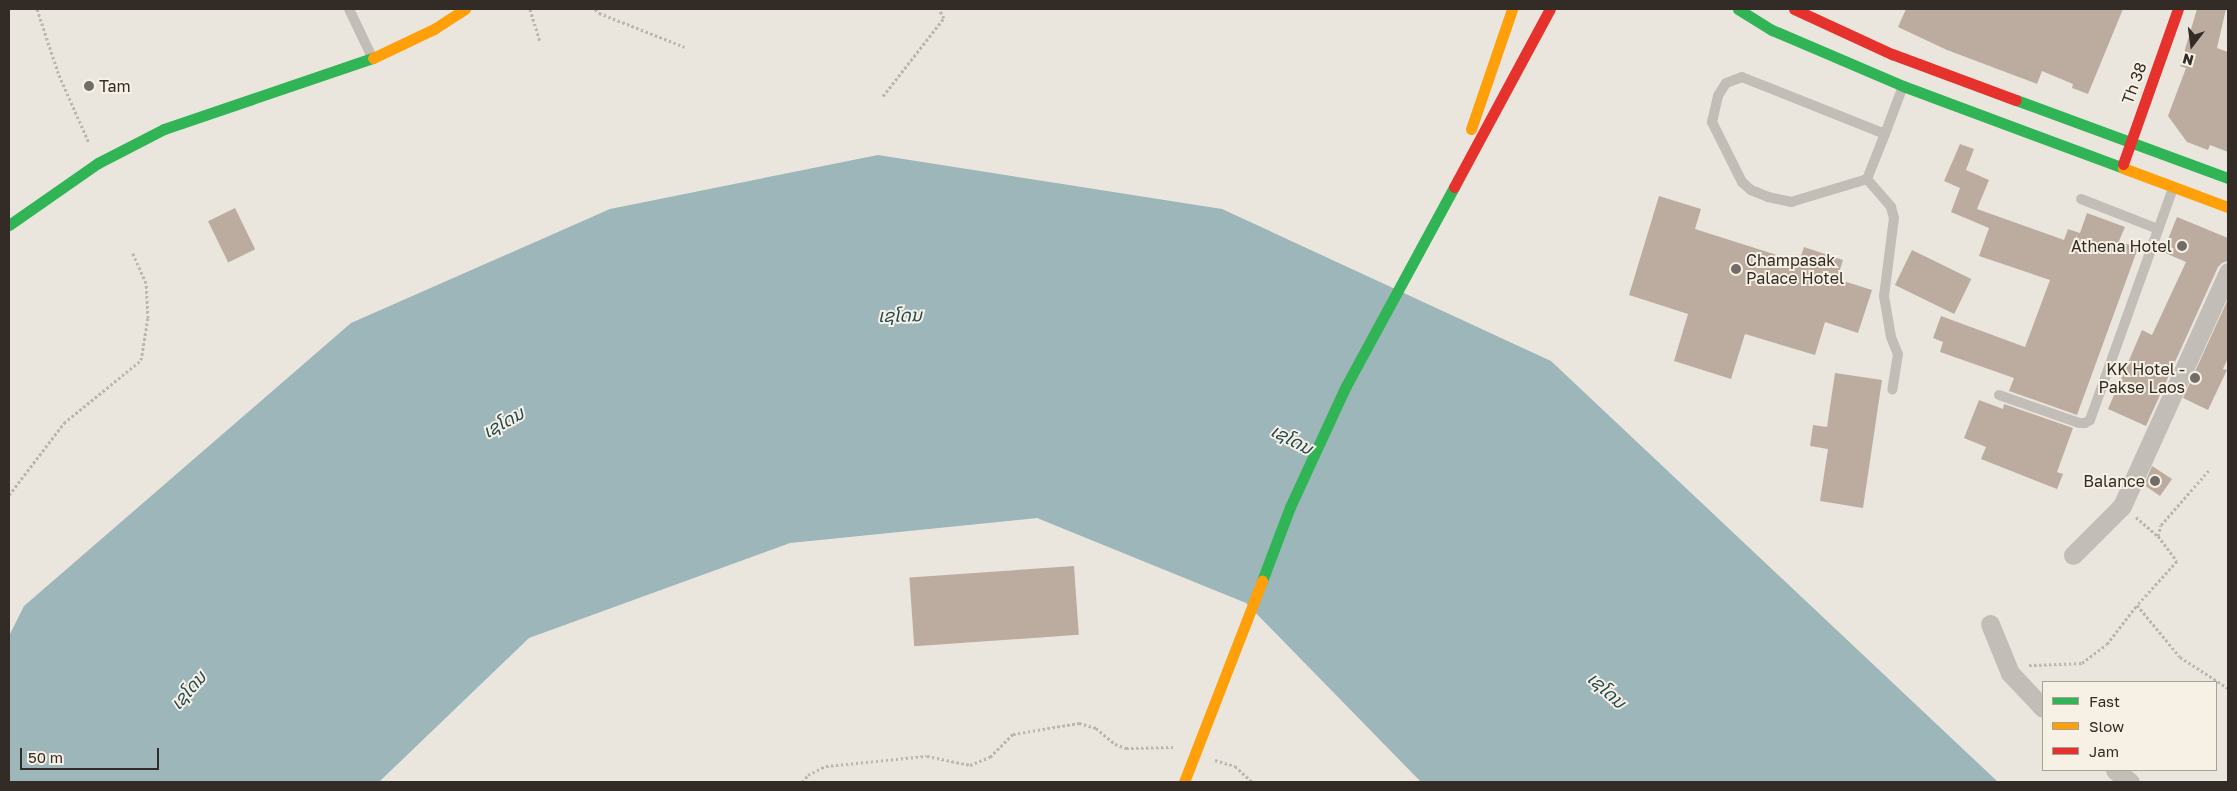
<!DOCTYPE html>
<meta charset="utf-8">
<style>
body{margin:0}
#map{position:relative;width:2237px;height:791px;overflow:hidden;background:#eae6de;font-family:"Golos Text","Noto Sans Lao",sans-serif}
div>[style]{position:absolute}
.water>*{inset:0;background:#9cb6b9}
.building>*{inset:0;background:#bcaca0;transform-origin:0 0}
.path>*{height:3px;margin-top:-1.5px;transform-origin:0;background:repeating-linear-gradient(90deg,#bbb6af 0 2.5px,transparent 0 5px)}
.lane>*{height:10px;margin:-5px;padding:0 5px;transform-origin:5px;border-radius:5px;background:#c2bdb7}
.street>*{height:19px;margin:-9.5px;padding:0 9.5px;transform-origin:9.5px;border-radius:9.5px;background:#c2bdb7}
.fast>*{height:11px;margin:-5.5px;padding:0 5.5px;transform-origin:5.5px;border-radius:5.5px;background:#30b455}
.slow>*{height:11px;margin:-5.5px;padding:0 5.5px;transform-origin:5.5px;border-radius:5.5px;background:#ff9f0a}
.jam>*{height:11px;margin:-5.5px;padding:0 5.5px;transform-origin:5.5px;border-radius:5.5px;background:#e5322d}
.dots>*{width:14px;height:14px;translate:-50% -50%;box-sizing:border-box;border:2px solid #f7f0e4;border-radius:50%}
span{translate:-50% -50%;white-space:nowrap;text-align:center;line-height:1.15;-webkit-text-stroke:4px #f7f0e4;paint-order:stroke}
.street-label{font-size:16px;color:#322b26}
.poi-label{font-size:16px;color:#322b26}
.left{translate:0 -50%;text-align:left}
.right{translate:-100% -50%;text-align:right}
.water-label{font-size:18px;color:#1f4850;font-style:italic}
.frame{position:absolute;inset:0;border:10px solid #322b26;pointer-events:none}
.legend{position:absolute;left:2042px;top:681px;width:175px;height:90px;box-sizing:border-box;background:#f7f0e4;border:1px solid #a8a198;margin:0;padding:6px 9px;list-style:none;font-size:15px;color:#322b26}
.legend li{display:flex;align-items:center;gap:10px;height:25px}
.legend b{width:25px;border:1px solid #a8a198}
.north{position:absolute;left:2167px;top:20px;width:50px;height:50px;-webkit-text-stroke:4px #f7f0e4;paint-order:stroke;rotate:195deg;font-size:14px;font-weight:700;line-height:20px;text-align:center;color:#322b26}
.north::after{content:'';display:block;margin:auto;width:18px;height:22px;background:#322b26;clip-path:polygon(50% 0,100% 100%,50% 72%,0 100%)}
.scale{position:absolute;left:20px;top:748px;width:139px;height:22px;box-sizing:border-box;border:2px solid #322b26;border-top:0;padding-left:6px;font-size:15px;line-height:18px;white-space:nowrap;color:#322b26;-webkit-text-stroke:4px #f7f0e4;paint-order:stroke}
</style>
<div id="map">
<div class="water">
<i style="clip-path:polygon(878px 155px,1222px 209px,1551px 361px,1998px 782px,1421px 782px,1246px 603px,1037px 518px,790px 543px,529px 638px,379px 782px,9px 782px,9px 636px,24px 606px,351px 323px,610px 209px)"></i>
</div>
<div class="building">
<i style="clip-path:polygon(1906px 9px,2123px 9px,2088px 94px,2072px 88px,2073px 84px,2042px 71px,2037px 84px,1947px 50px,1898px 27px)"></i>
<i style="clip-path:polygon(2197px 9px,2226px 9px,2217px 48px,2228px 52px,2228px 152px,2210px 145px,2208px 150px,2187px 142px,2168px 116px,2186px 68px,2180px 66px)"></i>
<i style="clip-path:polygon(1960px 144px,1974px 149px,1966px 170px,1989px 180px,1977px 209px,2064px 240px,2068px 229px,2080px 233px,2087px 213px,2125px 227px,2119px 241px,2138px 248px,2077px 415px,2009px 391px,2014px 378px,1940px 352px,1943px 342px,1933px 338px,1941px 316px,2025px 347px,2050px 280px,1979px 256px,1989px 228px,1951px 212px,1960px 188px,1944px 181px)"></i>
<i style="clip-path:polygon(1659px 196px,1701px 209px,1695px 229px,1799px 262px,1804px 247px,1843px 260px,1837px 279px,1872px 290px,1858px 333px,1825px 322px,1815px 355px,1745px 334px,1731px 379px,1674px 361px,1688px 314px,1629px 295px)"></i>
<i style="left:235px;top:208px;width:46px;height:30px;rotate:64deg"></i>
<i style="clip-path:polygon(2177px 217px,2228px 238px,2228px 261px,2222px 263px,2218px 267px,2146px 426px,2108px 409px,2142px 330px,2152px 335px,2186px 262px,2163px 252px)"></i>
<i style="left:1912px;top:250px;width:66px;height:39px;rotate:26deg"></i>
<i style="clip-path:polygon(2228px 299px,2228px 358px,2223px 369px,2227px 370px,2208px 410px,2183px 398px)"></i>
<i style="clip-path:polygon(1835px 373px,1882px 380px,1863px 508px,1820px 501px,1828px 449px,1810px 446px,1813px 425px,1827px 427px)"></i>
<i style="clip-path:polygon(1979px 400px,2003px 409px,2004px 404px,2073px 428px,2057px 472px,2063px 474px,2057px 489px,1981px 459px,1986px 447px,1964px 438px)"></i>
<i style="clip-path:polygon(2152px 466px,2172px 479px,2160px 496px,2144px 485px)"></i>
<i style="left:1074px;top:566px;width:69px;height:165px;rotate:86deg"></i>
</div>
<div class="path">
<i style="left:37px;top:9px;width:70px;rotate:71.6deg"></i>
<i style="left:59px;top:75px;width:74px;rotate:66.2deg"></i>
<i style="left:530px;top:9px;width:34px;rotate:73deg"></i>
<i style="left:595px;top:9px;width:6px;rotate:45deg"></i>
<i style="left:599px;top:13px;width:92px;rotate:21.6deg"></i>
<i style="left:883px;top:96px;width:99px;rotate:-52deg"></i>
<i style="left:944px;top:18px;width:10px;rotate:-119deg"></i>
<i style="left:9px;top:495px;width:91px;rotate:-52.6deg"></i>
<i style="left:64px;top:423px;width:99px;rotate:-39.3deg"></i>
<i style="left:141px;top:360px;width:43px;rotate:-80.5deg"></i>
<i style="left:148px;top:318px;width:35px;rotate:-93deg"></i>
<i style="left:146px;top:283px;width:35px;rotate:-114deg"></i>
<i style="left:2136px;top:517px;width:29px;rotate:41deg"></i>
<i style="left:2158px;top:536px;width:31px;rotate:53deg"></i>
<i style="left:2177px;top:561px;width:59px;rotate:132.3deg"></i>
<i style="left:2137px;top:605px;width:67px;rotate:50.4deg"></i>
<i style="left:2180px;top:657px;width:57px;rotate:32.9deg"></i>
<i style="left:2158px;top:536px;width:11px;rotate:-75deg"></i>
<i style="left:2161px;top:525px;width:74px;rotate:-48.8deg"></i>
<i style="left:2029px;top:665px;width:53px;rotate:-2.2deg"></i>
<i style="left:2082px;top:663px;width:31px;rotate:-37deg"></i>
<i style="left:2107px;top:644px;width:49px;rotate:-52.4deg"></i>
<i style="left:1215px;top:760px;width:21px;rotate:17deg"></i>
<i style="left:1235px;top:766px;width:23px;rotate:43deg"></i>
<i style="left:802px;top:782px;width:9px;rotate:-49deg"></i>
<i style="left:808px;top:775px;width:20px;rotate:-27deg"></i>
<i style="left:826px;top:766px;width:101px;rotate:-5.7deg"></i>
<i style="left:927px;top:756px;width:44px;rotate:11.8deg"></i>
<i style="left:970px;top:765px;width:22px;rotate:-22deg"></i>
<i style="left:990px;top:757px;width:33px;rotate:-45deg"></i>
<i style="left:1013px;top:734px;width:67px;rotate:-9.5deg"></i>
<i style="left:1079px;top:723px;width:18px;rotate:16deg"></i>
<i style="left:1096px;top:728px;width:25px;rotate:40deg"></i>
<i style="left:1115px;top:744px;width:12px;rotate:20deg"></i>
<i style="left:1126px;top:748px;width:47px;rotate:-1.2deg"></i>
</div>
<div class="lane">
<i style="left:349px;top:9px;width:53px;rotate:64.4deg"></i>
<i style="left:1885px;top:134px;width:154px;rotate:-158.3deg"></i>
<i style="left:1742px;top:77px;width:17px;rotate:159deg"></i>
<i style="left:1726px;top:83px;width:15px;rotate:122deg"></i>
<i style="left:1718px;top:96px;width:27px;rotate:103deg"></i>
<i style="left:1712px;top:122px;width:67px;rotate:63.4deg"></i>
<i style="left:1742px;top:182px;width:12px;rotate:42deg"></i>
<i style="left:1751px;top:190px;width:18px;rotate:22deg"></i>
<i style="left:1768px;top:197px;width:24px;rotate:12deg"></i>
<i style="left:1791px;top:202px;width:79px;rotate:-16.8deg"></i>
<i style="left:1867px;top:179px;width:48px;rotate:-68.2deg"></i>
<i style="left:1885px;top:134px;width:51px;rotate:-69.4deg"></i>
<i style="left:1867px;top:179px;width:37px;rotate:49deg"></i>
<i style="left:1891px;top:207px;width:11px;rotate:75deg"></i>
<i style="left:1894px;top:218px;width:79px;rotate:97.3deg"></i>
<i style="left:1884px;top:296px;width:42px;rotate:80.3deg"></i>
<i style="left:1891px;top:337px;width:18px;rotate:68deg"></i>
<i style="left:1898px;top:354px;width:36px;rotate:99deg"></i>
<i style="left:2081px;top:199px;width:83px;rotate:21.3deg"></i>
<i style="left:1999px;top:395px;width:85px;rotate:19.3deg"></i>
<i style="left:2079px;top:423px;width:6px"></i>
<i style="left:2085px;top:423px;width:6px;rotate:-31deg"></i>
<i style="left:2090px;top:420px;width:246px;rotate:-70.3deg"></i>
</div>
<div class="street">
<i style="left:2073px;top:555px;width:69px;rotate:-45deg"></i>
<i style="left:2122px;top:506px;width:257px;rotate:-65.6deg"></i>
<i style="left:1990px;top:624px;width:53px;rotate:67.8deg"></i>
<i style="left:2010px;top:673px;width:48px;rotate:46.7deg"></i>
<i style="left:2115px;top:770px;width:19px;rotate:39deg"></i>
</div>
<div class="fast">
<i style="left:1738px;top:9px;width:40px;rotate:32deg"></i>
<i style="left:1772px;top:30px;width:142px;rotate:23.1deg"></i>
<i style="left:1903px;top:86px;width:235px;rotate:20.4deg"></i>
<i style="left:2016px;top:100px;width:226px;rotate:20.2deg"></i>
<i style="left:9px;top:225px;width:108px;rotate:-34.9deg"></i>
<i style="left:98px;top:163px;width:74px;rotate:-27.3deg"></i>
<i style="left:164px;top:129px;width:221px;rotate:-18.8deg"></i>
<i style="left:1262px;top:581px;width:79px;rotate:-69.3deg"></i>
<i style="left:1290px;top:507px;width:133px;rotate:-65.2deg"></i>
<i style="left:1346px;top:386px;width:226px;rotate:-61.5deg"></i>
</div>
<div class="slow">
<i style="left:373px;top:58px;width:68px;rotate:-25.4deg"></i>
<i style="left:434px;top:29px;width:37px;rotate:-33deg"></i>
<i style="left:1471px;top:129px;width:127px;rotate:-71.1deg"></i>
<i style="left:2123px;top:168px;width:112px;rotate:20.4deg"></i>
<i style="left:1184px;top:782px;width:216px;rotate:-68.8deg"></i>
</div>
<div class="jam">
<i style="left:1794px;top:9px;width:108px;rotate:24.7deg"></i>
<i style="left:1892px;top:54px;width:132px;rotate:20.4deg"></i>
<i style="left:2123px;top:164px;width:164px;rotate:-70.5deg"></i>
<i style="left:1454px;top:187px;width:202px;rotate:-61.7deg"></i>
</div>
<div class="dots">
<i style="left:89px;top:86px;background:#726c66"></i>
<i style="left:2182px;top:246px;background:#726c66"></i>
<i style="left:1736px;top:269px;background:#726c66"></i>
<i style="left:2195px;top:378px;background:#726c66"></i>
<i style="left:2155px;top:481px;background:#726c66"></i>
</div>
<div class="street-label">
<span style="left:2134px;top:83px;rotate:-70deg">Th 38</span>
</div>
<div class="poi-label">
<span class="left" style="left:99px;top:86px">Tam</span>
<span class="right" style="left:2172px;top:246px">Athena Hotel</span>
<span class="left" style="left:1746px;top:269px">Champasak<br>Palace Hotel</span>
<span class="right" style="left:2185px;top:378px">KK Hotel -<br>Pakse Laos</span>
<span class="right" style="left:2145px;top:481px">Balance</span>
</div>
<div class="water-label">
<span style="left:900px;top:315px;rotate:-1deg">ເຊໂດນ</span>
<span style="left:503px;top:422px;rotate:-29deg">ເຊໂດນ</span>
<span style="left:1292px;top:439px;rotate:28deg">ເຊໂດນ</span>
<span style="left:188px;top:690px;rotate:-49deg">ເຊໂດນ</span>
<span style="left:1607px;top:690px;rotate:42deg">ເຊໂດນ</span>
</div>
<div class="frame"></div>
<ul class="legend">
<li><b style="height:6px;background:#30b455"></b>Fast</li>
<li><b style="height:6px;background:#ff9f0a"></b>Slow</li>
<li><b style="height:6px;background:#e5322d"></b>Jam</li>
</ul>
<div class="north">N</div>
<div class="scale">50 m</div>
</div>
